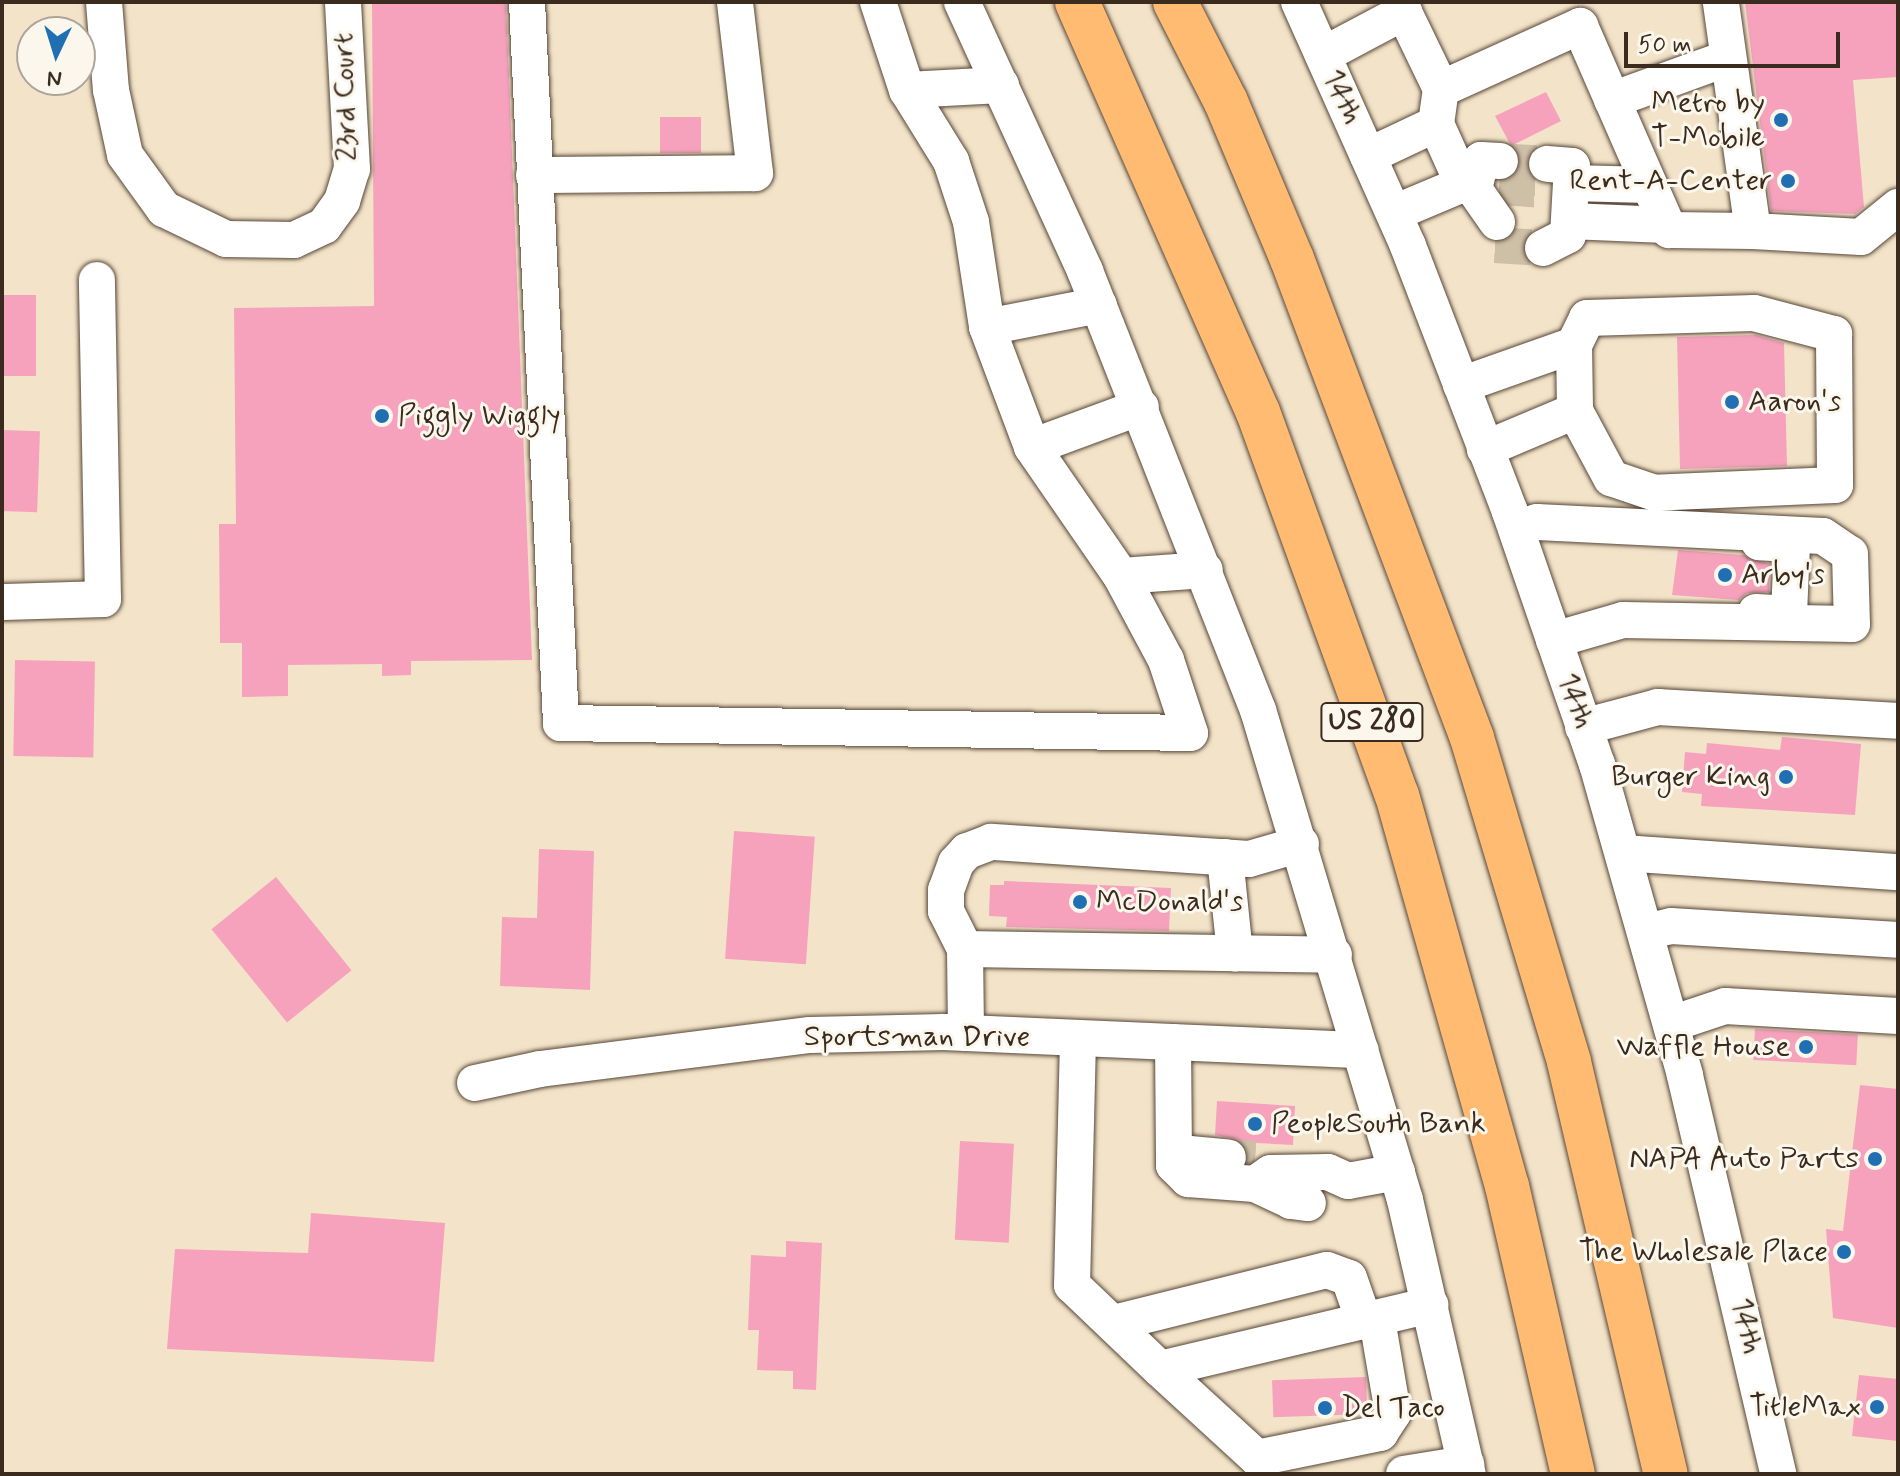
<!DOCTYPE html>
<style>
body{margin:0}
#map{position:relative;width:1900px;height:1476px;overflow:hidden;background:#f3e4c9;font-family:Mynerve,sans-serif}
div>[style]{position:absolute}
.building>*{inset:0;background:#f6a2bd;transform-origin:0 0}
.minor-tunnel>*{height:36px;margin-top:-18px;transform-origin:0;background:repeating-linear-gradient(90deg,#cebfa7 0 36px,transparent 0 54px)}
.roads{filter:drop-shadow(0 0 2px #574638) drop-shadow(0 0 2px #574638)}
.minor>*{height:36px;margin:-18px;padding:0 18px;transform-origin:18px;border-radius:18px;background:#fff}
.highway>*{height:44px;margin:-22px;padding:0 22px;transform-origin:22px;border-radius:22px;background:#febb71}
.dots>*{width:22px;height:22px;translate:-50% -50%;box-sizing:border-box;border:4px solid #fbf7ec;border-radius:50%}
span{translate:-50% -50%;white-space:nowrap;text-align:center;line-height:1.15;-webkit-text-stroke:6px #fbf7ec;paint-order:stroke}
.shield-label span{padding:2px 6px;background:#fbf7ec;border:2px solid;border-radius:6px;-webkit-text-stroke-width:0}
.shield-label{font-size:28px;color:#3b2a1e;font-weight:700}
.street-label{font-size:30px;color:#3b2a1e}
.poi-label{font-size:30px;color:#3b2a1e}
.right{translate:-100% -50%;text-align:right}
.left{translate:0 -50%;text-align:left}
.frame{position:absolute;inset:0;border:4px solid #3b2a1e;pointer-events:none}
.north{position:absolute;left:16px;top:16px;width:80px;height:80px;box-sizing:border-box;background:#fbf7ec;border:2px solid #aea59a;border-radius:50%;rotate:184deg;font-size:22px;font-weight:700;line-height:32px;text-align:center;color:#3b2a1e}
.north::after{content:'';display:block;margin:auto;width:28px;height:36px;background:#1f6fb2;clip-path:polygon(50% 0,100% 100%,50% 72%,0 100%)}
.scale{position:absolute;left:1624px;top:32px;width:216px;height:36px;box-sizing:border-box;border:4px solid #3b2a1e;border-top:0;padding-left:10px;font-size:24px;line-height:28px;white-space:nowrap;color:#3b2a1e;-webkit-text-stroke:6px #fbf7ec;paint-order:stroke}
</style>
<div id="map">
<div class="building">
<i style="clip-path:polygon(372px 2px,506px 2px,532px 660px,411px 661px,411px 675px,382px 676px,382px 664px,288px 665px,288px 696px,242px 697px,242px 643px,220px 643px,219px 524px,236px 524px,234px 308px,374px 306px)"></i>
<i style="clip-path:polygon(1745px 2px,1898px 2px,1898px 77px,1853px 80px,1864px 207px,1855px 214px,1771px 211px)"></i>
<i style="clip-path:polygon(1546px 92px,1561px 121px,1513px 145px,1509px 142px,1495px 116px)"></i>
<i style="left:660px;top:117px;width:41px;height:36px"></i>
<i style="left:2px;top:295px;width:34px;height:81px"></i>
<i style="clip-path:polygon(1756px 335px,1784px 343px,1787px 466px,1680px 469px,1677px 337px)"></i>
<i style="left:2px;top:430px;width:38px;height:81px;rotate:2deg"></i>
<i style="clip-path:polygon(1678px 550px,1743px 555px,1770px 564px,1769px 592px,1747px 593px,1739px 600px,1672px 595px)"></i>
<i style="left:15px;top:660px;width:80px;height:96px;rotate:1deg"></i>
<i style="clip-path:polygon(1782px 737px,1861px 744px,1855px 815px,1701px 806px,1702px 794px,1682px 792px,1685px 752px,1706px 754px,1707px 743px,1780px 750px)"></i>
<i style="left:734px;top:831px;width:81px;height:128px;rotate:4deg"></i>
<i style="clip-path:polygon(539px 849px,594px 851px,590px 990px,500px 986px,502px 917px,537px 918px)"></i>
<i style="left:276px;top:877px;width:120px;height:83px;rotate:51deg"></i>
<i style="clip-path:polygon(1004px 881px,1171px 888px,1169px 931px,1006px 927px,1007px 917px,989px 916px,990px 885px,1004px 885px)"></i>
<i style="left:1755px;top:1029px;width:103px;height:31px;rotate:3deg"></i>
<i style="clip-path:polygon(1860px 1085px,1898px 1089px,1898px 1328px,1833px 1318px,1826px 1229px,1843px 1231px)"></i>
<i style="clip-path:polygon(1217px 1101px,1295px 1106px,1293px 1145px,1256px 1143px,1255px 1159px,1248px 1162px,1240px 1140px,1215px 1135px)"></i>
<i style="left:960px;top:1141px;width:54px;height:99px;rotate:3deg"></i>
<i style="clip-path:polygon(311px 1213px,445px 1223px,434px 1362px,167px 1349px,175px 1249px,308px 1253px)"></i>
<i style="clip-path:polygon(786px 1241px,822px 1243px,816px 1390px,793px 1389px,793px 1371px,757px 1370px,759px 1330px,748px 1330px,751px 1255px,786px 1257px)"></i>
<i style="clip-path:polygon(1859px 1375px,1898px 1379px,1898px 1441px,1852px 1436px)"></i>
<i style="left:1366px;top:1377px;width:37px;height:94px;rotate:88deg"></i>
</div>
<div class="minor-tunnel">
<i style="left:1500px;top:161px;width:47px;rotate:3.7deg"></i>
<i style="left:1499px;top:187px;width:46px;rotate:3.7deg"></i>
<i style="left:1495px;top:245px;width:48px;rotate:3.6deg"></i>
<i style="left:1228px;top:1157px;width:27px;rotate:4deg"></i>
</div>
<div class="roads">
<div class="minor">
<i style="left:104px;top:2px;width:88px;rotate:85.5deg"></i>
<i style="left:111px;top:90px;width:66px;rotate:77.8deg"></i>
<i style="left:125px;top:155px;width:67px;rotate:54.2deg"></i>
<i style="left:164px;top:209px;width:69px;rotate:25.8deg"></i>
<i style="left:226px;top:239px;width:68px;rotate:0.8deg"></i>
<i style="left:294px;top:240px;width:33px;rotate:-25deg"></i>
<i style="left:324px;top:226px;width:31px;rotate:-54deg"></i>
<i style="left:342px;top:201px;width:34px;rotate:-73deg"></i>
<i style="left:352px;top:169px;width:167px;rotate:-93.1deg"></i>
<i style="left:527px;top:2px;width:722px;rotate:87.3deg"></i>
<i style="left:561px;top:723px;width:629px;rotate:0.91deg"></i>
<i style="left:1190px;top:733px;width:77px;rotate:-108.2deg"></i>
<i style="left:1166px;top:660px;width:95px;rotate:-118.2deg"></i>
<i style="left:1121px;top:576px;width:84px;rotate:-4.1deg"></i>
<i style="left:878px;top:2px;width:93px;rotate:71.8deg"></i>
<i style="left:962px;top:2px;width:296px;rotate:65.4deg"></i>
<i style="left:1085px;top:271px;width:472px;rotate:68.5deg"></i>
<i style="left:1258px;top:710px;width:512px;rotate:73.3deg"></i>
<i style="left:1405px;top:1200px;width:281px;rotate:77.1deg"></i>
<i style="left:1299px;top:2px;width:267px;rotate:65.9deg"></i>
<i style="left:1408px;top:246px;width:285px;rotate:69deg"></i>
<i style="left:1510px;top:512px;width:267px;rotate:71deg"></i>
<i style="left:1597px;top:764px;width:324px;rotate:74.2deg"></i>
<i style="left:1685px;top:1076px;width:409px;rotate:76.8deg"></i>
<i style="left:1399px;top:2px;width:97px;rotate:64.2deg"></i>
<i style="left:1323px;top:55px;width:92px;rotate:-28deg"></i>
<i style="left:1001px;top:85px;width:94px;rotate:177deg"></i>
<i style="left:907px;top:90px;width:84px;rotate:58.2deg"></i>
<i style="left:951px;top:161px;width:64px;rotate:71.8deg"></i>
<i style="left:971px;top:222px;width:106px;rotate:81.3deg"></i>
<i style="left:987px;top:327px;width:128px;rotate:69.4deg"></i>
<i style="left:1032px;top:447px;width:157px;rotate:55.4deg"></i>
<i style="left:1612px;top:100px;width:123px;rotate:-19.9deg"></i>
<i style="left:1436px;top:124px;width:35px;rotate:-82deg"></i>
<i style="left:1441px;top:89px;width:153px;rotate:-24.4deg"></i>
<i style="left:1580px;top:26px;width:223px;rotate:66.4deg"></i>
<i style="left:1669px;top:230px;width:84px;rotate:0.7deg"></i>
<i style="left:1753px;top:231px;width:231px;rotate:-98deg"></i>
<i style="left:1368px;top:156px;width:75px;rotate:-25.2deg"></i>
<i style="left:1436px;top:124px;width:66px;rotate:65.8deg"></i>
<i style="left:1463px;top:184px;width:75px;rotate:157.2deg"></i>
<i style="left:534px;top:175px;width:221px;rotate:-0.5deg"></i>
<i style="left:755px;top:173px;width:172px;rotate:-96.7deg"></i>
<i style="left:1571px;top:183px;width:78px;rotate:1.5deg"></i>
<i style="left:1569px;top:221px;width:97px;rotate:2.4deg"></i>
<i style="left:1497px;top:222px;width:40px;rotate:-124.9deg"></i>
<i style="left:1474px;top:189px;width:30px;rotate:-76deg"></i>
<i style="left:1481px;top:160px;width:19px;rotate:3deg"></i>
<i style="left:1753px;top:231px;width:108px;rotate:3.2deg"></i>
<i style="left:1861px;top:237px;width:48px;rotate:-39deg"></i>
<i style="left:1543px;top:248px;width:28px;rotate:-27deg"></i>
<i style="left:1568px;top:235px;width:52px;rotate:-86.7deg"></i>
<i style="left:1571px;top:183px;width:17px;rotate:-87deg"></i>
<i style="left:1572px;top:166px;width:25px;rotate:-175deg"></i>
<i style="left:987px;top:327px;width:114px;rotate:-11.1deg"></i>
<i style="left:1574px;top:345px;width:30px;rotate:-64deg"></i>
<i style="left:1587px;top:318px;width:167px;rotate:-1.7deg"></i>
<i style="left:1754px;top:313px;width:83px;rotate:14.7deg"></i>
<i style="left:1834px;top:334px;width:151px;rotate:89.6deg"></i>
<i style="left:1835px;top:485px;width:180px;rotate:177.5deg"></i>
<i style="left:1655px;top:493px;width:46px;rotate:-161.2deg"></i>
<i style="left:1611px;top:478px;width:76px;rotate:-118.2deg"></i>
<i style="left:1461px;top:385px;width:120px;rotate:-19.5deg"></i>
<i style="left:1574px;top:345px;width:66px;rotate:89.1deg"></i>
<i style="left:1575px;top:411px;width:98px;rotate:157.1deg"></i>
<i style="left:1032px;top:447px;width:116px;rotate:-20.2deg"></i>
<i style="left:1516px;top:528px;width:22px;rotate:-16deg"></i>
<i style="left:1537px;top:522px;width:286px;rotate:2.8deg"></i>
<i style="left:1823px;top:536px;width:32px;rotate:34deg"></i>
<i style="left:1850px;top:554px;width:70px;rotate:88.4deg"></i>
<i style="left:1852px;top:624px;width:229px;rotate:-179deg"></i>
<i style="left:1623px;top:620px;width:72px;rotate:163.8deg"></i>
<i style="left:2px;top:602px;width:101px;rotate:-1.7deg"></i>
<i style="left:103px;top:599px;width:319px;rotate:-91.1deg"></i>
<i style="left:1756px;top:612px;width:33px;rotate:3deg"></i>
<i style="left:1789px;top:614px;width:70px;rotate:-87.5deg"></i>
<i style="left:1792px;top:544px;width:33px;rotate:-177deg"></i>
<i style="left:1583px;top:727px;width:78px;rotate:-14.9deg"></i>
<i style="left:1658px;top:707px;width:240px;rotate:3.3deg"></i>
<i style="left:1301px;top:844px;width:54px;rotate:163.9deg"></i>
<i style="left:1249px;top:859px;width:259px;rotate:-176.2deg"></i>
<i style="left:991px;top:842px;width:26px;rotate:159deg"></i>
<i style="left:967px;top:851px;width:16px;rotate:133deg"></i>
<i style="left:956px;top:863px;width:29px;rotate:110deg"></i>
<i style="left:946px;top:890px;width:21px;rotate:90deg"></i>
<i style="left:946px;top:911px;width:42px;rotate:63.4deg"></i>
<i style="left:965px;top:949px;width:369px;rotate:0.9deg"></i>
<i style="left:1623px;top:853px;width:276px;rotate:4deg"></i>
<i style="left:1225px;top:857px;width:97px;rotate:84.1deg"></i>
<i style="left:1645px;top:932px;width:27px;rotate:-13deg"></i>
<i style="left:1671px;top:926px;width:227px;rotate:3.5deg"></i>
<i style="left:965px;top:949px;width:84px;rotate:89.3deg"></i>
<i style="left:1671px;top:1024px;width:57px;rotate:-18.4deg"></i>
<i style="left:1725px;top:1006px;width:173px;rotate:3.3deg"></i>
<i style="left:1078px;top:1040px;width:245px;rotate:91.4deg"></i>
<i style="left:1072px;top:1285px;width:122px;rotate:43.7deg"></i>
<i style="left:1160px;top:1369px;width:278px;rotate:-13.3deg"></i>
<i style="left:1173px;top:1042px;width:123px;rotate:89.5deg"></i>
<i style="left:1174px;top:1165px;width:19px;rotate:-35deg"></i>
<i style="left:1190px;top:1154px;width:38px;rotate:5deg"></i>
<i style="left:475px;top:1083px;width:66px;rotate:-12.2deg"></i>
<i style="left:540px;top:1069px;width:272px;rotate:-7.2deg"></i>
<i style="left:810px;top:1035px;width:134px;rotate:-1.3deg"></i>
<i style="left:944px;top:1032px;width:417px;rotate:2.5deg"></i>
<i style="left:1174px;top:1165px;width:20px;rotate:45deg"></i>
<i style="left:1188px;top:1179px;width:67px;rotate:4.3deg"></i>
<i style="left:1255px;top:1184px;width:19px;rotate:-35deg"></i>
<i style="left:1271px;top:1173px;width:57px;rotate:-1deg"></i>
<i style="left:1328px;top:1172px;width:22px;rotate:24deg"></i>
<i style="left:1348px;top:1181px;width:50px;rotate:-10.4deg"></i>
<i style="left:1255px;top:1184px;width:40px;rotate:25deg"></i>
<i style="left:1291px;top:1201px;width:17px;rotate:7deg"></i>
<i style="left:1114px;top:1323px;width:219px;rotate:-14deg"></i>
<i style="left:1327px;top:1270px;width:23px;rotate:20deg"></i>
<i style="left:1349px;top:1278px;width:46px;rotate:70.8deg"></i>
<i style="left:1160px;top:1369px;width:132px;rotate:42.5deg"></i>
<i style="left:1257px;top:1458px;width:126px;rotate:-11.5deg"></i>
<i style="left:1380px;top:1433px;width:24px;rotate:-57deg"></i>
<i style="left:1393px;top:1413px;width:95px;rotate:-99.7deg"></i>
<i style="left:1404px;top:1474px;width:63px;rotate:-9.2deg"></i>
</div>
<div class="highway">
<i style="left:1077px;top:2px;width:448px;rotate:66.2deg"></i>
<i style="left:1258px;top:412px;width:407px;rotate:70.1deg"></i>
<i style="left:1397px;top:795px;width:406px;rotate:74.3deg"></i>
<i style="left:1507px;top:1186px;width:295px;rotate:77.1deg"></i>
<i style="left:1175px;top:2px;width:112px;rotate:63deg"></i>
<i style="left:1226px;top:102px;width:170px;rotate:67.2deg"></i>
<i style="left:1292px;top:259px;width:512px;rotate:69.4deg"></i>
<i style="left:1472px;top:738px;width:338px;rotate:73.3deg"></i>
<i style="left:1569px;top:1062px;width:423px;rotate:76.8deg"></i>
</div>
</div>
<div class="dots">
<i style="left:1781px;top:120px;background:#1f6fb2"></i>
<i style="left:1788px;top:181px;background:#1f6fb2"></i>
<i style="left:1732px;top:402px;background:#1f6fb2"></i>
<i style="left:382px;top:416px;background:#1f6fb2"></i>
<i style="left:1725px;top:575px;background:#1f6fb2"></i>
<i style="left:1786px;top:777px;background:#1f6fb2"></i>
<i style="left:1080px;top:902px;background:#1f6fb2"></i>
<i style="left:1806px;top:1047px;background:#1f6fb2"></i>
<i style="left:1255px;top:1124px;background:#1f6fb2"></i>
<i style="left:1875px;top:1159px;background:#1f6fb2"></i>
<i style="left:1844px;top:1252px;background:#1f6fb2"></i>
<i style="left:1877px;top:1407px;background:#1f6fb2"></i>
<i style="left:1325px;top:1408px;background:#1f6fb2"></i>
</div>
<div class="shield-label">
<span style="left:1372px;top:722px">US 280</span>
</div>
<div class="street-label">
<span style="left:346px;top:97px;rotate:-92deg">23rd Court</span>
<span style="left:1342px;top:97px;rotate:66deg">14th</span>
<span style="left:1575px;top:701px;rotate:71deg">14th</span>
<span style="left:917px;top:1037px">Sportsman Drive</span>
<span style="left:1746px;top:1326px;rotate:78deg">14th</span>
</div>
<div class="poi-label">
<span class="right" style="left:1765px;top:120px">Metro by<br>T-Mobile</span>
<span class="right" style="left:1772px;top:181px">Rent-A-Center</span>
<span class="left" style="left:1748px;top:402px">Aaron's</span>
<span class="left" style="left:398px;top:416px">Piggly Wiggly</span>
<span class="left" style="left:1741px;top:575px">Arby's</span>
<span class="right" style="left:1770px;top:777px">Burger King</span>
<span class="left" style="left:1096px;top:902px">McDonald's</span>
<span class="right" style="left:1790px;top:1047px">Waffle House</span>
<span class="left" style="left:1271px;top:1124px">PeopleSouth Bank</span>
<span class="right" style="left:1859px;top:1159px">NAPA Auto Parts</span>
<span class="right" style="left:1828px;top:1252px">The Wholesale Place</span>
<span class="right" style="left:1861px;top:1407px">TitleMax</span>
<span class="left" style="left:1341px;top:1408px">Del Taco</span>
</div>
<div class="frame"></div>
<div class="north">N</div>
<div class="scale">50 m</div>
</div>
